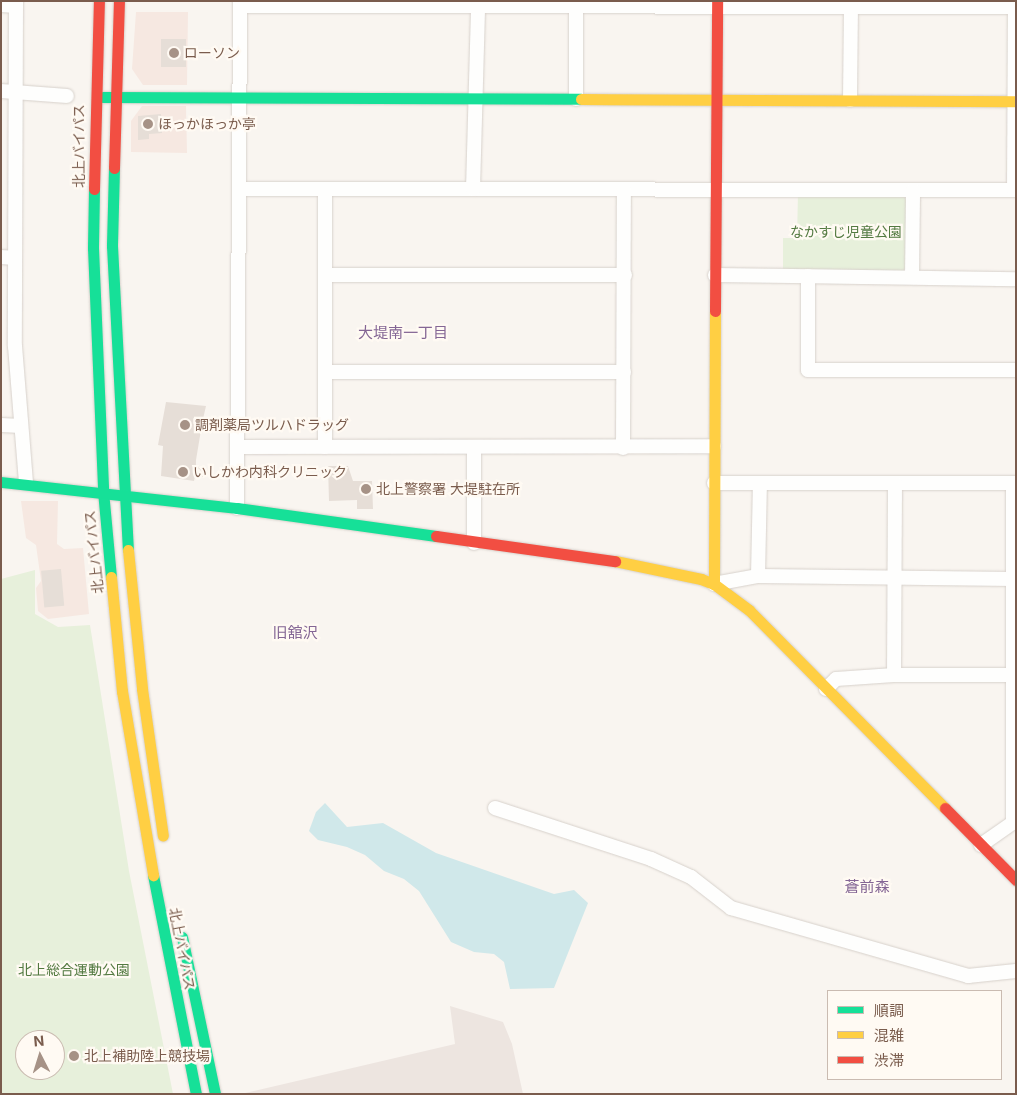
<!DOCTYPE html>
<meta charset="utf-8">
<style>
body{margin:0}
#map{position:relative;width:1017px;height:1095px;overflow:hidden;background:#f9f5f0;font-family:Inter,"Noto Sans JP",sans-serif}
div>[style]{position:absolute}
.commercial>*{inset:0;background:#f6e8e1}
.industrial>*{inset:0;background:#ede5e0}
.green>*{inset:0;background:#e7f0db}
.water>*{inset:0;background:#d0e8ea}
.building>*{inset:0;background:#e6ded7;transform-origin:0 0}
.roads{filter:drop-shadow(0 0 1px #d7d1cb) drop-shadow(0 0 1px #d7d1cb)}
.street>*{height:14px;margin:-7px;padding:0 7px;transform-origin:7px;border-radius:7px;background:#fefefd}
.fast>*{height:11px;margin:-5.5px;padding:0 5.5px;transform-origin:5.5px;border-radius:5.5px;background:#16e098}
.slow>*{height:11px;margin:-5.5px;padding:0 5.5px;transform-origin:5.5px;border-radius:5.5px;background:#ffcf43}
.jam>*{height:11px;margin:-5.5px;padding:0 5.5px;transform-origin:5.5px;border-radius:5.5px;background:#f24e42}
.dots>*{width:14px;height:14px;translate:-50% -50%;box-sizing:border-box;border:2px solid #fffaf3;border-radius:50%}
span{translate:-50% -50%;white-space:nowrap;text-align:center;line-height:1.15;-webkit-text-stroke:4.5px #fffaf3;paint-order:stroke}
.poi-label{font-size:14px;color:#7a5c4d}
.left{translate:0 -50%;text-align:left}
.street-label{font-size:14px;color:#7a5c4d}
.park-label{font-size:14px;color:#537a41}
.neighbourhood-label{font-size:15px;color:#846695}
.frame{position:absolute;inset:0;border:2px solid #7a5c4d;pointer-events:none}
.legend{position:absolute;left:827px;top:990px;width:175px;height:90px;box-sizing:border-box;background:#fffaf3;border:1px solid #cabbb1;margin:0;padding:6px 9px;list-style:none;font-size:15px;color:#7a5c4d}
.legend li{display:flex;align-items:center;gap:10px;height:25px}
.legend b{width:25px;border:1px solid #cabbb1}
.north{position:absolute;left:15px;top:1030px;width:50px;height:50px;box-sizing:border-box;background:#fffaf3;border:1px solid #cabbb1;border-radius:50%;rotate:355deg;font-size:14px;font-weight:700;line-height:20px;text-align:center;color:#7a5c4d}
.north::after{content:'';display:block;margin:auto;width:18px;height:22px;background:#a69286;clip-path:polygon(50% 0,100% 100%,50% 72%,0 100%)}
</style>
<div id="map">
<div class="commercial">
<i style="clip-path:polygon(136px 12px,188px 12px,187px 85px,143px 85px,132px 69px)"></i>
<i style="clip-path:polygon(142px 106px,186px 106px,187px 153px,131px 152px,131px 121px)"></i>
<i style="clip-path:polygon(21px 501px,58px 501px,57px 544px,64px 549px,83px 548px,89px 614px,48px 619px,38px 611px,36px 588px,41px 581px,36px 545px,26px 538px)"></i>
</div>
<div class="industrial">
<i style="clip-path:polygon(450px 1006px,503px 1022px,512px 1044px,523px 1094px,241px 1094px,455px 1044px)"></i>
</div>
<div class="green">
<i style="clip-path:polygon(798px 193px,902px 194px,908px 202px,907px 266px,903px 271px,783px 270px,783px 238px,797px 238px)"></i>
<i style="clip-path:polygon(evenodd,35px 570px,35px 614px,58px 627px,90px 625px,129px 871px,173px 1094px,1px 1094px,1px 579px,35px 570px,25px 1040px,55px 1040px,55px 1070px,25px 1070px,25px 1040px)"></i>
</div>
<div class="water">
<i style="clip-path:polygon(325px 803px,347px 827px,383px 823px,436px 853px,554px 894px,574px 890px,588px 903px,554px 988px,510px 989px,504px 962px,494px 954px,474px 952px,451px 942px,419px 891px,404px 879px,384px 871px,365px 855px,347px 847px,318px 840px,309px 831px,316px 812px)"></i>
</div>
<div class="building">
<i style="left:161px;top:39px;width:25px;height:28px"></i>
<i style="clip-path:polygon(161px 114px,162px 133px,149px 134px,149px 139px,138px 140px,138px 116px)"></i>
<i style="clip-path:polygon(166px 402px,206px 406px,203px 419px,210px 421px,208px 431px,201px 430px,196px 460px,196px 466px,204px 468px,203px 477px,195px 476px,194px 481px,161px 476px,163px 446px,158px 445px)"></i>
<i style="clip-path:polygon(328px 466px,348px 466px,353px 481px,372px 481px,373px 509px,357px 509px,357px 500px,329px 501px)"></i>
<i style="left:61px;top:569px;width:37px;height:20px;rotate:85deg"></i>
</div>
<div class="roads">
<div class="street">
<i style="left:16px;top:1px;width:345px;rotate:90.2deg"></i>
<i style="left:15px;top:346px;width:137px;rotate:85.4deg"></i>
<i style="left:1px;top:5px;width:15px;rotate:4deg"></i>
<i style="left:240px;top:6px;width:776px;rotate:0.07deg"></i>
<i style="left:1px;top:91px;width:66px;rotate:4.3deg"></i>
<i style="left:576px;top:99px;width:92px;rotate:-90deg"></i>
<i style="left:850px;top:100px;width:93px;rotate:-89.4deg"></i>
<i style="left:240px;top:189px;width:776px;rotate:0.07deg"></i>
<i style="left:325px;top:189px;width:258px;rotate:90deg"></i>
<i style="left:473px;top:189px;width:184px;rotate:-88.4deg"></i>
<i style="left:1014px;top:190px;width:189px;rotate:-89.7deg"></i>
<i style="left:1px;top:257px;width:14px;rotate:4deg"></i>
<i style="left:325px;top:275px;width:300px"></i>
<i style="left:715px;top:275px;width:301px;rotate:0.8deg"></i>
<i style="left:808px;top:276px;width:94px;rotate:90deg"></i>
<i style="left:808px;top:370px;width:208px"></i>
<i style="left:912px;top:277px;width:87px;rotate:-89.3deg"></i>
<i style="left:325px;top:372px;width:299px"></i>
<i style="left:1px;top:425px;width:20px;rotate:3deg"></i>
<i style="left:239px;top:447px;width:475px;rotate:-0.1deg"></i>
<i style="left:474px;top:448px;width:95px;rotate:90deg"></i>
<i style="left:623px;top:448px;width:258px;rotate:-89.8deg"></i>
<i style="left:714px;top:483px;width:302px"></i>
<i style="left:237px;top:508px;width:507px;rotate:-89.66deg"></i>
<i style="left:758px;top:576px;width:93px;rotate:-88.8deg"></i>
<i style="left:714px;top:584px;width:45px;rotate:-10.3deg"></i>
<i style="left:758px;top:576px;width:255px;rotate:0.7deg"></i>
<i style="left:894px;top:675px;width:192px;rotate:-89.7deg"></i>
<i style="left:826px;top:689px;width:14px;rotate:-45deg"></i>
<i style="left:836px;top:679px;width:58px;rotate:-3.9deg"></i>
<i style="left:894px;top:675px;width:119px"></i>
<i style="left:495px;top:808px;width:164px;rotate:18.1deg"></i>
<i style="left:651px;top:859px;width:44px;rotate:24.2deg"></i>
<i style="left:691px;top:877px;width:51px;rotate:37.8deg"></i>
<i style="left:731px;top:908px;width:247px;rotate:16deg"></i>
<i style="left:968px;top:976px;width:48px;rotate:-5.9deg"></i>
<i style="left:981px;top:845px;width:39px;rotate:-35deg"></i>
<i style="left:1013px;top:823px;width:340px;rotate:-90deg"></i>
</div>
<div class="fast">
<i style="left:103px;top:97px;width:478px;rotate:0.2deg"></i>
<i style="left:114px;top:168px;width:78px;rotate:91.5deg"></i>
<i style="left:112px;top:246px;width:304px;rotate:87deg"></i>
<i style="left:94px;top:189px;width:59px;rotate:91deg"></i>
<i style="left:93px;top:248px;width:243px;rotate:87.6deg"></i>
<i style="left:103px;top:491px;width:86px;rotate:84.7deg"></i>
<i style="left:1px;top:482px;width:237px;rotate:6.3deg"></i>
<i style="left:237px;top:508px;width:201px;rotate:8deg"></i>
<i style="left:153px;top:875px;width:223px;rotate:78.9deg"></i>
<i style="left:182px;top:937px;width:160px;rotate:78.1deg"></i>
</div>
<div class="slow">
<i style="left:581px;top:99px;width:435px;rotate:0.3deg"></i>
<i style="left:128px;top:550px;width:140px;rotate:84.2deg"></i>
<i style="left:142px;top:689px;width:148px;rotate:81.9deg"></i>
<i style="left:615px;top:561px;width:88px;rotate:11.8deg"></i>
<i style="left:701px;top:579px;width:14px;rotate:21deg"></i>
<i style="left:714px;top:584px;width:44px;rotate:36.6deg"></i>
<i style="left:749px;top:610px;width:279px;rotate:45.3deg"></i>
<i style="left:111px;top:577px;width:115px;rotate:84.5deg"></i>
<i style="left:122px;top:691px;width:187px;rotate:80.4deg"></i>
<i style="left:714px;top:584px;width:273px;rotate:-89.8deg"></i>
</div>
<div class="jam">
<i style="left:114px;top:168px;width:167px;rotate:-88.3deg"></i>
<i style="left:94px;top:189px;width:188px;rotate:-88.5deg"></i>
<i style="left:715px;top:311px;width:310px;rotate:-89.6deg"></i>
<i style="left:436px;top:536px;width:181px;rotate:8deg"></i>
<i style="left:945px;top:808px;width:101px;rotate:45.4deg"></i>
</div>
</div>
<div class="dots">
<i style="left:174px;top:53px;background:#a69286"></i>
<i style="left:148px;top:124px;background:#a69286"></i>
<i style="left:185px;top:425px;background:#a69286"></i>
<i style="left:183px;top:472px;background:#a69286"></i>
<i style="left:366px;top:489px;background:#a69286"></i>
<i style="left:74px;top:1056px;background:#a69286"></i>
</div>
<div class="poi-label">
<span class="left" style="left:184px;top:53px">ローソン</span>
<span class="left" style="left:158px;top:124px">ほっかほっか亭</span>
<span class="left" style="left:195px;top:425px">調剤薬局ツルハドラッグ</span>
<span class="left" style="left:193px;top:472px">いしかわ内科クリニック</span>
<span class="left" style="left:376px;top:489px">北上警察署 大堤駐在所</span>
<span class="left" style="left:84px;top:1056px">北上補助陸上競技場</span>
</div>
<div class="street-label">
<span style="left:79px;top:146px;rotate:-90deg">北上バイパス</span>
<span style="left:94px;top:552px;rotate:-96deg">北上バイパス</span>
<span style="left:182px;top:949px;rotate:79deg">北上バイパス</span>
</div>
<div class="park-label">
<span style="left:846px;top:232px">なかすじ児童公園</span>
<span style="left:74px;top:970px">北上総合運動公園</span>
</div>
<div class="neighbourhood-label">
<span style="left:403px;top:333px">大堤南一丁目</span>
<span style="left:295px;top:633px">旧舘沢</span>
<span style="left:867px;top:887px">蒼前森</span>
</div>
<div class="frame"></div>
<ul class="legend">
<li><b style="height:6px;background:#16e098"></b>順調</li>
<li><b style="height:6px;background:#ffcf43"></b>混雑</li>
<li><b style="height:6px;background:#f24e42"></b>渋滞</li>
</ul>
<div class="north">N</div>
</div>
